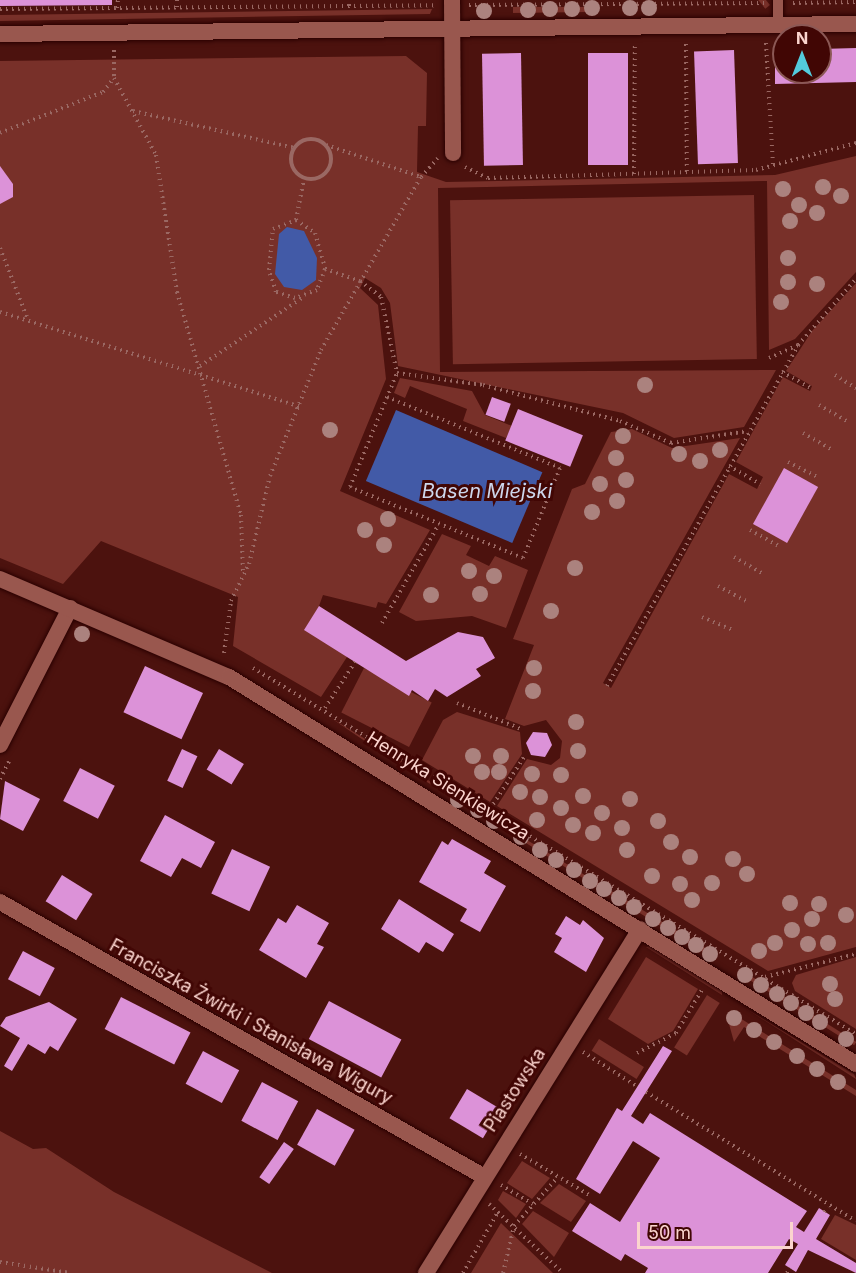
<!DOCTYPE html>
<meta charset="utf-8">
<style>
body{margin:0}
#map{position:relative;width:856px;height:1273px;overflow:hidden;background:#4c120e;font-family:Inter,sans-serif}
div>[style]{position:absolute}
.green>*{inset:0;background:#783029;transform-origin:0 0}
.water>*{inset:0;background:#425aa7;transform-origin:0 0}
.building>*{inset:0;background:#dc92d8;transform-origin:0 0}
.path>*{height:4px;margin-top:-2px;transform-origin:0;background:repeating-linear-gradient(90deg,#9a6863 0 1.5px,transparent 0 6px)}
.path>.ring{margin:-2px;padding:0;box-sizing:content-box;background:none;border:4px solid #9a6863;border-radius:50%}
.roads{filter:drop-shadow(0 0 2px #2a0101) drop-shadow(0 0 2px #2a0101)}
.service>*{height:10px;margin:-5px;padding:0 5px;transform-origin:5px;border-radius:5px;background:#99574e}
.minor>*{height:16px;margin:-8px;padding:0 8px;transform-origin:8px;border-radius:8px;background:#99574e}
.tertiary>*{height:16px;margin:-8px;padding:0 8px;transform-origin:8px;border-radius:8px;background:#99574e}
.trees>*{width:16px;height:16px;margin:-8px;border-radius:50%;background:#ab827e}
span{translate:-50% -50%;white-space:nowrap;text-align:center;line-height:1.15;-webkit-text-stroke:6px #410604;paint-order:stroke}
.street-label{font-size:18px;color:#fbd4ce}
.water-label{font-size:20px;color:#cdd6ec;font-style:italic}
.north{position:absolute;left:772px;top:24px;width:60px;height:60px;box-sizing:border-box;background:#410604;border:2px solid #8b5855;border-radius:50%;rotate:0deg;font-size:16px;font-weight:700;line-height:24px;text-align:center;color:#fbd4ce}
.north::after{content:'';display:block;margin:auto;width:21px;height:27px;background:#53cadc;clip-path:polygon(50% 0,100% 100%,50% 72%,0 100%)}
.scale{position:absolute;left:637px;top:1222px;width:156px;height:27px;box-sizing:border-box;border:3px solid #fbd4ce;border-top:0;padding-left:8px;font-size:18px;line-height:21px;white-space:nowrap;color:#fbd4ce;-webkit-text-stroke:4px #410604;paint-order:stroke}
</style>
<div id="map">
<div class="green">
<i style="left:770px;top:5px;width:6px;height:155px;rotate:141deg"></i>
<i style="clip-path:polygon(595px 7px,590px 12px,513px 13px,513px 7px)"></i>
<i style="clip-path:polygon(432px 9px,430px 14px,0 21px,0 15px)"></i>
<i style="clip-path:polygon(406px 56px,427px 73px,426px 126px,418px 126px,417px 172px,446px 182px,775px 175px,856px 156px,856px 272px,795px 339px,769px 350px,767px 181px,438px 188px,440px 372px,776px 370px,744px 427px,674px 438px,623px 413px,398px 366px,390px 303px,381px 288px,365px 278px,360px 288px,378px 305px,386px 379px,340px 491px,430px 530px,386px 604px,378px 602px,376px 608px,323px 595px,319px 606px,347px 657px,321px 697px,233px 646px,238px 597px,101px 541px,63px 584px,0 558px,0 61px)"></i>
<i style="left:754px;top:195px;width:164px;height:304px;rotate:89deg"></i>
<i style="clip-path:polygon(856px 283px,856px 947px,768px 971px,497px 806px,527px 759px,551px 765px,560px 758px,562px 741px,546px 720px,524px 726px,505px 719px,534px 645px,513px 639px,572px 489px,585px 484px,611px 432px,632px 429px,672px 448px,740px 438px,603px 683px,611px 688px,729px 474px,757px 489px,763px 477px,736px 462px,783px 377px,810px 391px,812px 386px,786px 371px,812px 331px)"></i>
<i style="clip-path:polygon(400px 378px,472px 391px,485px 415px,512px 426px,506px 438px,463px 421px,467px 409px,410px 386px,405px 398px,394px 393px)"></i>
<i style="clip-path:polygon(442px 534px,471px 546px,466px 555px,489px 566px,495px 556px,528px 570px,506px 628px,472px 616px,416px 621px,399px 612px)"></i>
<i style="left:364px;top:668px;width:76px;height:50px;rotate:27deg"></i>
<i style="clip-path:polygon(457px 712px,520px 732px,522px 754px,490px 802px,422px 760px,443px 720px)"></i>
<i style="clip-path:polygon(331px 718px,403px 762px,400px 765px)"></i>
<i style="clip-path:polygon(413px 771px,717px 955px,716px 960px,414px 774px)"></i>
<i style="clip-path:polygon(650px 946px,722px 991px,722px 995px,646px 947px)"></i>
<i style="clip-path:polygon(646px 957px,698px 989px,673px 1031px,648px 1044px,608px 1019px)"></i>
<i style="clip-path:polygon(856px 957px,856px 1029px,795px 991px,792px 983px,796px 975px)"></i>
<i style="left:746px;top:973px;width:130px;height:4px;rotate:32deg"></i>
<i style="left:707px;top:995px;width:15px;height:62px;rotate:32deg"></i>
<i style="clip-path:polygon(745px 1008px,854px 1074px,856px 1079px)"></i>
<i style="clip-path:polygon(735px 1015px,856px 1090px,856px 1096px,744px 1027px,734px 1042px,729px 1024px)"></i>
<i style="left:599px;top:1039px;width:53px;height:14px;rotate:32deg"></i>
<i style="clip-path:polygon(0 1131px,33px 1149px,46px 1148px,114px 1192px,272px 1273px,0 1273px)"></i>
<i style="clip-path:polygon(522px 1161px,550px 1178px,532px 1199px,507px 1183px)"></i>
<i style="clip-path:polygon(559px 1184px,586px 1201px,571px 1222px,540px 1203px)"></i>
<i style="clip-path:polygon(503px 1191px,526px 1204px,516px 1218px,498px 1200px)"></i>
<i style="clip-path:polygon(533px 1211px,569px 1233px,554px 1257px,522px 1224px)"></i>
<i style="clip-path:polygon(835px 1215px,856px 1225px,856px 1260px,821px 1239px)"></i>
<i style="clip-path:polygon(501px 1223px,553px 1273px,471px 1273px)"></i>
</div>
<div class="water">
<i style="clip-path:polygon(287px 227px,304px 231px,317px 258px,316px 280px,302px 290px,284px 287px,275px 274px,279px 234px)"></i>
<i style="left:396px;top:410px;width:159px;height:77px;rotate:23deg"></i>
</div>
<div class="building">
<i style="clip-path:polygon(0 0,112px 0,112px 5px,0 6px)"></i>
<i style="clip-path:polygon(856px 48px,856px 82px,775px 84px,775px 49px,784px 49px,784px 72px,820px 72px,820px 49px)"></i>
<i style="left:734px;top:50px;width:113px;height:40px;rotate:88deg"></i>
<i style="left:521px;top:53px;width:112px;height:39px;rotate:89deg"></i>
<i style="left:588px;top:53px;width:40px;height:112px"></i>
<i style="clip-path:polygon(0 166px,13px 184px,13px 197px,0 204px)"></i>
<i style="left:492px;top:397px;width:20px;height:19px;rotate:20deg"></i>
<i style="left:518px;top:409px;width:70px;height:34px;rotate:22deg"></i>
<i style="left:784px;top:468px;width:39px;height:64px;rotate:29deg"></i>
<i style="clip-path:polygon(319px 606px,406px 661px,458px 632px,483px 637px,495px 658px,476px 669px,481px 676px,447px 697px,435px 689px,428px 701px,412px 690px,409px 696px,304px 630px)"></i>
<i style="left:145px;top:666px;width:64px;height:51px;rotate:25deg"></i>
<i style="clip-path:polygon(533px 732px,547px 733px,552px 745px,545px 757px,531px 755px,526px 743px)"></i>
<i style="left:182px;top:749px;width:17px;height:35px;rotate:25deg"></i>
<i style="left:219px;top:749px;width:29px;height:24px;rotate:31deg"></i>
<i style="left:80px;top:768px;width:39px;height:37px;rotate:27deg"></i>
<i style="clip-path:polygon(5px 781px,40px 799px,23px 831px,0 819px)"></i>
<i style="clip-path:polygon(165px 815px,215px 842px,201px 868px,182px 858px,171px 877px,140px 861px)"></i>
<i style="clip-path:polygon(452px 839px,491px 861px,484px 873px,506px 886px,480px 932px,460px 921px,467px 909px,419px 882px,442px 841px,448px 845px)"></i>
<i style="left:232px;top:849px;width:42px;height:49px;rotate:25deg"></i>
<i style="left:62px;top:875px;width:36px;height:31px;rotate:32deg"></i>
<i style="clip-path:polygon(399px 899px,454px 934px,443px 952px,426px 942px,419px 953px,381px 929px)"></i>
<i style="clip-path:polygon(297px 905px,329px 923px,317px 944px,324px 947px,306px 978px,259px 950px,278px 918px,286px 923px)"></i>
<i style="clip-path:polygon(566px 916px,580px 925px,583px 920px,604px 938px,586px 972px,554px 952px,562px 938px,555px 934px)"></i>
<i style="left:23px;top:951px;width:36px;height:32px;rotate:28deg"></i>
<i style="left:121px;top:997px;width:78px;height:36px;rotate:27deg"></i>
<i style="left:329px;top:1001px;width:82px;height:43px;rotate:28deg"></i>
<i style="clip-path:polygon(49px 1002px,77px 1019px,58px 1051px,50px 1046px,45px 1054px,28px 1044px,12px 1071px,4px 1066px,20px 1038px,0 1026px,6px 1017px)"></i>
<i style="clip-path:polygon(663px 1046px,672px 1051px,631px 1116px,643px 1124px,650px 1113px,807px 1211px,796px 1227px,804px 1232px,819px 1208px,830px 1215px,816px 1239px,856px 1263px,856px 1273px,808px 1250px,796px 1272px,785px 1265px,798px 1244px,789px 1239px,768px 1273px,645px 1273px,648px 1268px,625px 1254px,621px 1261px,572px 1231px,590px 1203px,620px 1222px,660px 1158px,633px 1141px,600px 1194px,576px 1179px,617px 1108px,622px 1111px)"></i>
<i style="left:203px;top:1051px;width:41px;height:37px;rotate:28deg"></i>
<i style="left:262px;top:1082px;width:41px;height:44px;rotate:28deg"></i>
<i style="left:467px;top:1089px;width:39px;height:34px;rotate:31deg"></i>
<i style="left:317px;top:1109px;width:43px;height:41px;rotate:29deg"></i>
<i style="left:284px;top:1142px;width:12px;height:43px;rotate:35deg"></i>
</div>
<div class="path">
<i style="left:177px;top:0;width:8px;rotate:90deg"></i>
<i style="left:793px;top:3px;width:63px;rotate:-0.9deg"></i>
<i style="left:469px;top:5px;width:295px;rotate:-0.4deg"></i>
<i style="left:349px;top:6px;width:6px;rotate:-90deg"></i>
<i style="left:117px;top:8px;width:8px;rotate:-83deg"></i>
<i style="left:0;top:9px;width:434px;rotate:-0.5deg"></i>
<i style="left:766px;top:43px;width:123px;rotate:86.7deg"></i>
<i style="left:686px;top:44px;width:129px;rotate:89.6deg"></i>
<i style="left:114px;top:50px;width:28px;rotate:90deg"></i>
<i style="left:114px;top:78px;width:88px;rotate:61.4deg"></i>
<i style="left:156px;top:155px;width:139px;rotate:81.3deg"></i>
<i style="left:177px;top:292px;width:232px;rotate:74deg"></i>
<i style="left:241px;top:515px;width:57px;rotate:88deg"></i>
<i style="left:133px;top:111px;width:166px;rotate:12.9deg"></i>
<i style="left:0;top:133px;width:111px;rotate:-21.7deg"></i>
<i style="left:103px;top:92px;width:18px;rotate:-52deg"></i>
<i class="ring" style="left:291px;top:139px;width:36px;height:36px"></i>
<i style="left:326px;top:145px;width:100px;rotate:18.6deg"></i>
<i style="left:465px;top:167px;width:25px;rotate:26deg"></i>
<i style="left:488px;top:178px;width:268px;rotate:-1.7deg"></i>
<i style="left:756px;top:170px;width:104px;rotate:-15.1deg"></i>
<i style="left:634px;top:174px;width:130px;rotate:-89.6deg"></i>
<i style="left:296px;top:220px;width:23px;rotate:34deg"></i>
<i style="left:315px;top:233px;width:37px;rotate:74deg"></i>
<i style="left:325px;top:269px;width:22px;rotate:111deg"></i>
<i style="left:317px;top:290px;width:23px;rotate:160deg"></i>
<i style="left:295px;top:298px;width:20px;rotate:-162deg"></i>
<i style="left:276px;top:292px;width:23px;rotate:-108deg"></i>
<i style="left:269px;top:270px;width:41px;rotate:-84.4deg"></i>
<i style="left:273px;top:229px;width:25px;rotate:-21deg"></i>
<i style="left:296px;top:220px;width:42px;rotate:-79deg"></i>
<i style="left:0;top:248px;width:77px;rotate:68.7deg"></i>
<i style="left:325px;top:269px;width:37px;rotate:19deg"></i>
<i style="left:360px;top:281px;width:26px;rotate:37deg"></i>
<i style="left:381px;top:297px;width:78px;rotate:78.1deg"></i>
<i style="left:0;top:312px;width:317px;rotate:17.5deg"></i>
<i style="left:769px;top:358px;width:32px;rotate:-24deg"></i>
<i style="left:200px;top:366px;width:123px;rotate:-33.7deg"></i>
<i style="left:782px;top:372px;width:33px;rotate:29deg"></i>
<i style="left:835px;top:375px;width:25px;rotate:32deg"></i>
<i style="left:387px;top:397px;width:187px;rotate:22.3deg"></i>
<i style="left:560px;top:468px;width:97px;rotate:112.3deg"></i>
<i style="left:523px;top:558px;width:187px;rotate:-157.7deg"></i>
<i style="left:350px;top:487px;width:123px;rotate:-67.6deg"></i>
<i style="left:397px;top:373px;width:87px;rotate:7.9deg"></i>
<i style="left:483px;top:385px;width:142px;rotate:14.7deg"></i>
<i style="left:620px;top:421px;width:56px;rotate:23.3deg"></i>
<i style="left:671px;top:443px;width:78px;rotate:-8.9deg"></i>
<i style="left:819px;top:405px;width:32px;rotate:30deg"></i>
<i style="left:803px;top:433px;width:32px;rotate:30deg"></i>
<i style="left:788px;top:462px;width:33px;rotate:27deg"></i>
<i style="left:729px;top:466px;width:36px;rotate:30deg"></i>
<i style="left:750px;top:530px;width:33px;rotate:29deg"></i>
<i style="left:734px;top:557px;width:34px;rotate:30deg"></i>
<i style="left:718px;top:586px;width:34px;rotate:28deg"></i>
<i style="left:702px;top:617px;width:33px;rotate:23deg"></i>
<i style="left:382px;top:623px;width:114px;rotate:-60.1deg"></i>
<i style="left:224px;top:653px;width:52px;rotate:-82.3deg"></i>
<i style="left:231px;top:601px;width:41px;rotate:-64.1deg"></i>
<i style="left:249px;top:564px;width:90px;rotate:-76.6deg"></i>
<i style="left:270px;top:476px;width:136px;rotate:-68deg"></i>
<i style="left:321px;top:350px;width:200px;rotate:-60deg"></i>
<i style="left:421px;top:177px;width:25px;rotate:-48deg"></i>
<i style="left:253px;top:668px;width:705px;rotate:31.26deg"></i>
<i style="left:607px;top:686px;width:391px;rotate:-60.7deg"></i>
<i style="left:798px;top:345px;width:88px;rotate:-48.7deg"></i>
<i style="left:457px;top:703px;width:69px;rotate:22.1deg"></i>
<i style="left:325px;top:708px;width:55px;rotate:-56.9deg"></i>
<i style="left:0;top:779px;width:20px;rotate:-63deg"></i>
<i style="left:490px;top:809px;width:62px;rotate:-56.8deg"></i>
<i style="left:765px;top:977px;width:94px;rotate:-14.2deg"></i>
<i style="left:583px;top:1052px;width:65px;rotate:32.5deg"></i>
<i style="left:637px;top:1053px;width:44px;rotate:-27.1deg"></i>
<i style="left:676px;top:1033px;width:52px;rotate:-59deg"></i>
<i style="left:646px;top:1092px;width:246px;rotate:31.6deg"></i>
<i style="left:520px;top:1154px;width:82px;rotate:30.6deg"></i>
<i style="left:501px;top:1185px;width:37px;rotate:31deg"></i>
<i style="left:489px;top:1204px;width:101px;rotate:43deg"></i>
<i style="left:824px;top:1212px;width:6px;rotate:-51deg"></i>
<i style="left:0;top:1262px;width:71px;rotate:8.9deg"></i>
<i style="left:463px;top:1273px;width:70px;rotate:-60.2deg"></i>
<i style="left:503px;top:1273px;width:48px;rotate:-76.8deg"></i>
<i style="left:514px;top:1226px;width:66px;rotate:-48.1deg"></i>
<i style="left:787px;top:1273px;width:6px;rotate:-59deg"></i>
</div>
<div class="roads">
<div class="service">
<i style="left:778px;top:24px;width:24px;rotate:-90deg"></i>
</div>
<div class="minor">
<i style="left:452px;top:0;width:153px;rotate:89.6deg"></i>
<i style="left:0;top:34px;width:856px;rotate:-0.67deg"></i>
<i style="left:0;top:745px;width:154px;rotate:-62.9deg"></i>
<i style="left:0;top:902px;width:555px;rotate:29.57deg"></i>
<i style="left:426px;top:1273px;width:405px;rotate:-58.1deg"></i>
</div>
<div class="tertiary">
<i style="left:0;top:579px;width:249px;rotate:23.2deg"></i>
<i style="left:229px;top:677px;width:737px;rotate:31.68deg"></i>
</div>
</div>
<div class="trees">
<i style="left:592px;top:8px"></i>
<i style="left:630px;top:8px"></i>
<i style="left:649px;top:8px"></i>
<i style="left:550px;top:9px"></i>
<i style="left:572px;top:9px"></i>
<i style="left:528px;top:10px"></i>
<i style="left:484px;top:11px"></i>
<i style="left:823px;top:187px"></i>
<i style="left:783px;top:189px"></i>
<i style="left:841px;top:196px"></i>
<i style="left:799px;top:205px"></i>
<i style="left:817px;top:213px"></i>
<i style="left:790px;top:221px"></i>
<i style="left:788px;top:258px"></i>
<i style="left:788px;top:282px"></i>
<i style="left:817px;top:284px"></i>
<i style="left:781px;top:302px"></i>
<i style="left:645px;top:385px"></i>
<i style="left:330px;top:430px"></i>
<i style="left:623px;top:436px"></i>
<i style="left:720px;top:450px"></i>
<i style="left:679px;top:454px"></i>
<i style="left:616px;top:458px"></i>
<i style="left:700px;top:461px"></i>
<i style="left:626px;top:480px"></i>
<i style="left:600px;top:484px"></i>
<i style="left:617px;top:501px"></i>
<i style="left:592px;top:512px"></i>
<i style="left:388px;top:519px"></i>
<i style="left:365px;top:530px"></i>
<i style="left:384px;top:545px"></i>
<i style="left:575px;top:568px"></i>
<i style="left:469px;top:571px"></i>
<i style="left:494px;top:576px"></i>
<i style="left:480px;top:594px"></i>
<i style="left:431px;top:595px"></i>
<i style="left:551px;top:611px"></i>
<i style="left:82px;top:634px"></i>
<i style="left:534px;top:668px"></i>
<i style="left:533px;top:691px"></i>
<i style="left:576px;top:722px"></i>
<i style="left:578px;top:751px"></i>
<i style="left:473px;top:756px"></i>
<i style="left:501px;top:756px"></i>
<i style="left:482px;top:772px"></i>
<i style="left:499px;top:772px"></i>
<i style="left:532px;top:774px"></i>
<i style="left:561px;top:775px"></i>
<i style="left:520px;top:792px"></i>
<i style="left:583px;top:796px"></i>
<i style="left:540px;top:797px"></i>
<i style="left:630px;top:799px"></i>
<i style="left:458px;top:800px"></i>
<i style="left:561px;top:808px"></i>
<i style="left:478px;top:810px"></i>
<i style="left:602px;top:813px"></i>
<i style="left:537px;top:820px"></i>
<i style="left:494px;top:821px"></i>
<i style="left:658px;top:821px"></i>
<i style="left:573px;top:825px"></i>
<i style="left:622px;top:828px"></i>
<i style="left:593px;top:833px"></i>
<i style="left:521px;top:837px"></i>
<i style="left:671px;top:842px"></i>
<i style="left:540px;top:850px"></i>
<i style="left:627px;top:850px"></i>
<i style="left:690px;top:857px"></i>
<i style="left:733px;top:859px"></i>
<i style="left:556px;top:860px"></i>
<i style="left:574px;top:870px"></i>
<i style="left:747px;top:874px"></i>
<i style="left:652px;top:876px"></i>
<i style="left:590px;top:881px"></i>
<i style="left:712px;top:883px"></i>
<i style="left:680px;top:884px"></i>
<i style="left:604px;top:889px"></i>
<i style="left:619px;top:898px"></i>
<i style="left:692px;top:900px"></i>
<i style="left:790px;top:903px"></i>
<i style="left:819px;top:904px"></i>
<i style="left:634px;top:907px"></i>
<i style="left:846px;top:915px"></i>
<i style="left:653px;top:919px"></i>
<i style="left:812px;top:919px"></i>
<i style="left:668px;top:928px"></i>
<i style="left:792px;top:930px"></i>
<i style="left:682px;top:937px"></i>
<i style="left:775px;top:943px"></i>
<i style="left:828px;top:943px"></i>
<i style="left:808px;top:944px"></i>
<i style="left:696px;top:945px"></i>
<i style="left:759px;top:951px"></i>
<i style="left:710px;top:954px"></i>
<i style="left:745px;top:975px"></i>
<i style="left:830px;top:984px"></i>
<i style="left:761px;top:985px"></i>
<i style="left:777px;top:994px"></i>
<i style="left:835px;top:999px"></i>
<i style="left:791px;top:1003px"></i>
<i style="left:806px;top:1013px"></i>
<i style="left:734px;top:1018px"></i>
<i style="left:820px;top:1022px"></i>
<i style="left:754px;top:1030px"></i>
<i style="left:846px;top:1039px"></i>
<i style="left:774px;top:1042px"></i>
<i style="left:797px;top:1056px"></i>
<i style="left:817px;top:1069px"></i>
<i style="left:838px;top:1082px"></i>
</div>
<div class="street-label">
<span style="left:448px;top:786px;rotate:32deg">Henryka Sienkiewicza</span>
<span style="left:251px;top:1022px;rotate:29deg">Franciszka Żwirki i Stanisława Wigury</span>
<span style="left:515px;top:1090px;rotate:-57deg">Piastowska</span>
</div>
<div class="water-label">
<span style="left:487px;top:491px">Basen Miejski</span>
</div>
<div class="north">N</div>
<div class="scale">50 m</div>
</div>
